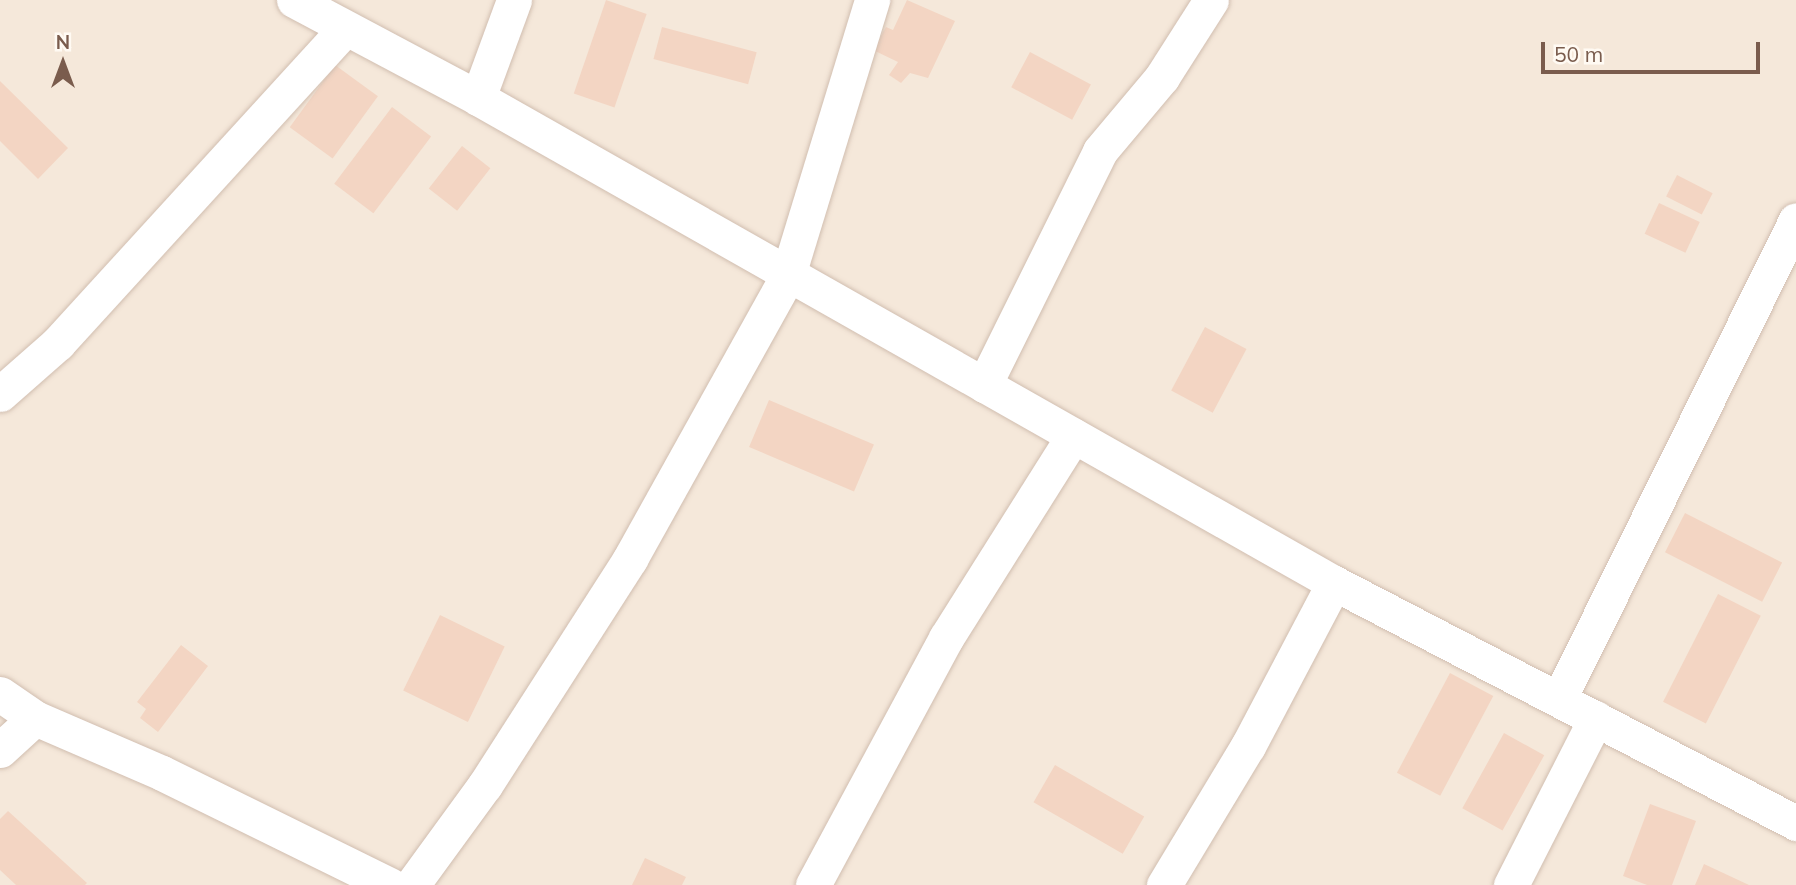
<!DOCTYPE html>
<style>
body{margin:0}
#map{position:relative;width:1796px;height:885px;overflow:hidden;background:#fdf6ec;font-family:Mulish,sans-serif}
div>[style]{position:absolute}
.residential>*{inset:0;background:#f5e8da;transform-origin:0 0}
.building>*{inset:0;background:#f3d5c3;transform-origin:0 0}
.roads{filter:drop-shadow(0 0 2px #d1beb0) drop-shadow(0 0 2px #d1beb0)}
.minor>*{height:35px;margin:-17.5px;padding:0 17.5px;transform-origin:17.5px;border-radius:17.5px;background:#fff}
span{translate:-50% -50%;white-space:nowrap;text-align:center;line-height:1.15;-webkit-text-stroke:5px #fffaf3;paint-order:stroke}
.north{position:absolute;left:28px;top:28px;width:70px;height:70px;-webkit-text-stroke:5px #fffaf3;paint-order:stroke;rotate:0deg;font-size:19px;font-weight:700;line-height:28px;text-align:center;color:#7a5c4d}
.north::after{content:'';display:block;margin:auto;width:24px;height:32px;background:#7a5c4d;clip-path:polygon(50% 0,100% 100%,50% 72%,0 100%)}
.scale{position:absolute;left:1541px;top:42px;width:219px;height:32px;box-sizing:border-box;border:4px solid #7a5c4d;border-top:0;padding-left:9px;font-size:21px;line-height:24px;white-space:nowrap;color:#7a5c4d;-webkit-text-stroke:5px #fffaf3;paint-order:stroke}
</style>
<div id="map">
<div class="residential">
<i style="left:0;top:0;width:1796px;height:885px"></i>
</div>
<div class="building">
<i style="left:606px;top:0;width:43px;height:99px;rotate:19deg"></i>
<i style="clip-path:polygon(907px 0,955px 21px,928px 78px,910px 73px,901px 83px,889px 75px,898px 62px,873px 50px,886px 27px,893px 30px)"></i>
<i style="left:662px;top:27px;width:98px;height:33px;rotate:15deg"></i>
<i style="left:1030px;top:52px;width:69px;height:40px;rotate:28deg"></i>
<i style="left:335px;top:65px;width:53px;height:77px;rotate:36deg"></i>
<i style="clip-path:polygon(0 81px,68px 148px,38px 179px,0 141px)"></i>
<i style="left:392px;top:107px;width:49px;height:96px;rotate:37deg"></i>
<i style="left:462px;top:146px;width:36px;height:54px;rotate:38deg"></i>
<i style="left:1677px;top:175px;width:40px;height:24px;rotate:27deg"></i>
<i style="left:1659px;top:203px;width:45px;height:34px;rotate:25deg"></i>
<i style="left:1205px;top:327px;width:47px;height:72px;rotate:28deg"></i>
<i style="left:769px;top:400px;width:114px;height:51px;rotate:23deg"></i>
<i style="left:1685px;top:513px;width:109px;height:44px;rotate:27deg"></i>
<i style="left:1718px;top:594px;width:48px;height:121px;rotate:27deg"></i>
<i style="left:440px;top:615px;width:72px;height:84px;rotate:26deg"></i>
<i style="clip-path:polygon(181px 645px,208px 666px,158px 732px,140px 718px,146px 709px,137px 702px)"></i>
<i style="left:1450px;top:673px;width:49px;height:113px;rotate:28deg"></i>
<i style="left:1504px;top:733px;width:46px;height:86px;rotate:29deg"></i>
<i style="left:1055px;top:765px;width:103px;height:43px;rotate:30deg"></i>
<i style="clip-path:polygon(1650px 804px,1696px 821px,1672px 885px,1647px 885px,1623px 876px)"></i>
<i style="clip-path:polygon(8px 811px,87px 883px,85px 885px,16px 885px,0 870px,0 819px)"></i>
<i style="clip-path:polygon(645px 858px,686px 877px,682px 885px,632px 885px)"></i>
<i style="clip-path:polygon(1704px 864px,1749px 885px,1695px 885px)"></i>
</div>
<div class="roads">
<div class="minor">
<i style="left:294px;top:0;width:208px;rotate:28deg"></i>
<i style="left:478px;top:98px;width:984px;rotate:29.54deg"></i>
<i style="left:1334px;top:583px;width:521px;rotate:27.45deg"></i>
<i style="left:478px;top:98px;width:104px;rotate:-69.8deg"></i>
<i style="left:984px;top:385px;width:261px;rotate:-63.6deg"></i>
<i style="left:1100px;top:151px;width:97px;rotate:-50deg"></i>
<i style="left:1162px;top:77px;width:91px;rotate:-57.5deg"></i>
<i style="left:0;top:394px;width:77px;rotate:-41.3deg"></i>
<i style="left:58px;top:343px;width:425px;rotate:-47.6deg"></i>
<i style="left:0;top:694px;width:42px;rotate:34.4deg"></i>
<i style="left:35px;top:718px;width:138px;rotate:23.4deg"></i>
<i style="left:162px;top:773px;width:254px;rotate:26.2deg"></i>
<i style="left:1559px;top:699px;width:534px;rotate:-63.67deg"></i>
<i style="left:0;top:750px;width:47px;rotate:-42.4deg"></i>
<i style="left:412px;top:885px;width:124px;rotate:-53.9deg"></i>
<i style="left:485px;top:785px;width:269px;rotate:-57.3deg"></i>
<i style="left:630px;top:559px;width:325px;rotate:-60.9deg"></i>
<i style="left:788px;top:275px;width:288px;rotate:-73deg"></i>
<i style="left:813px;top:885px;width:281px;rotate:-61.7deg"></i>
<i style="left:946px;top:638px;width:239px;rotate:-57.8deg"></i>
<i style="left:1164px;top:885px;width:162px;rotate:-58.9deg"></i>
<i style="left:1248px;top:746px;width:184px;rotate:-62.2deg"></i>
<i style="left:1511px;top:885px;width:187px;rotate:-63deg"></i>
</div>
</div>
<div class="north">N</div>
<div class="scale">50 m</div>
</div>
